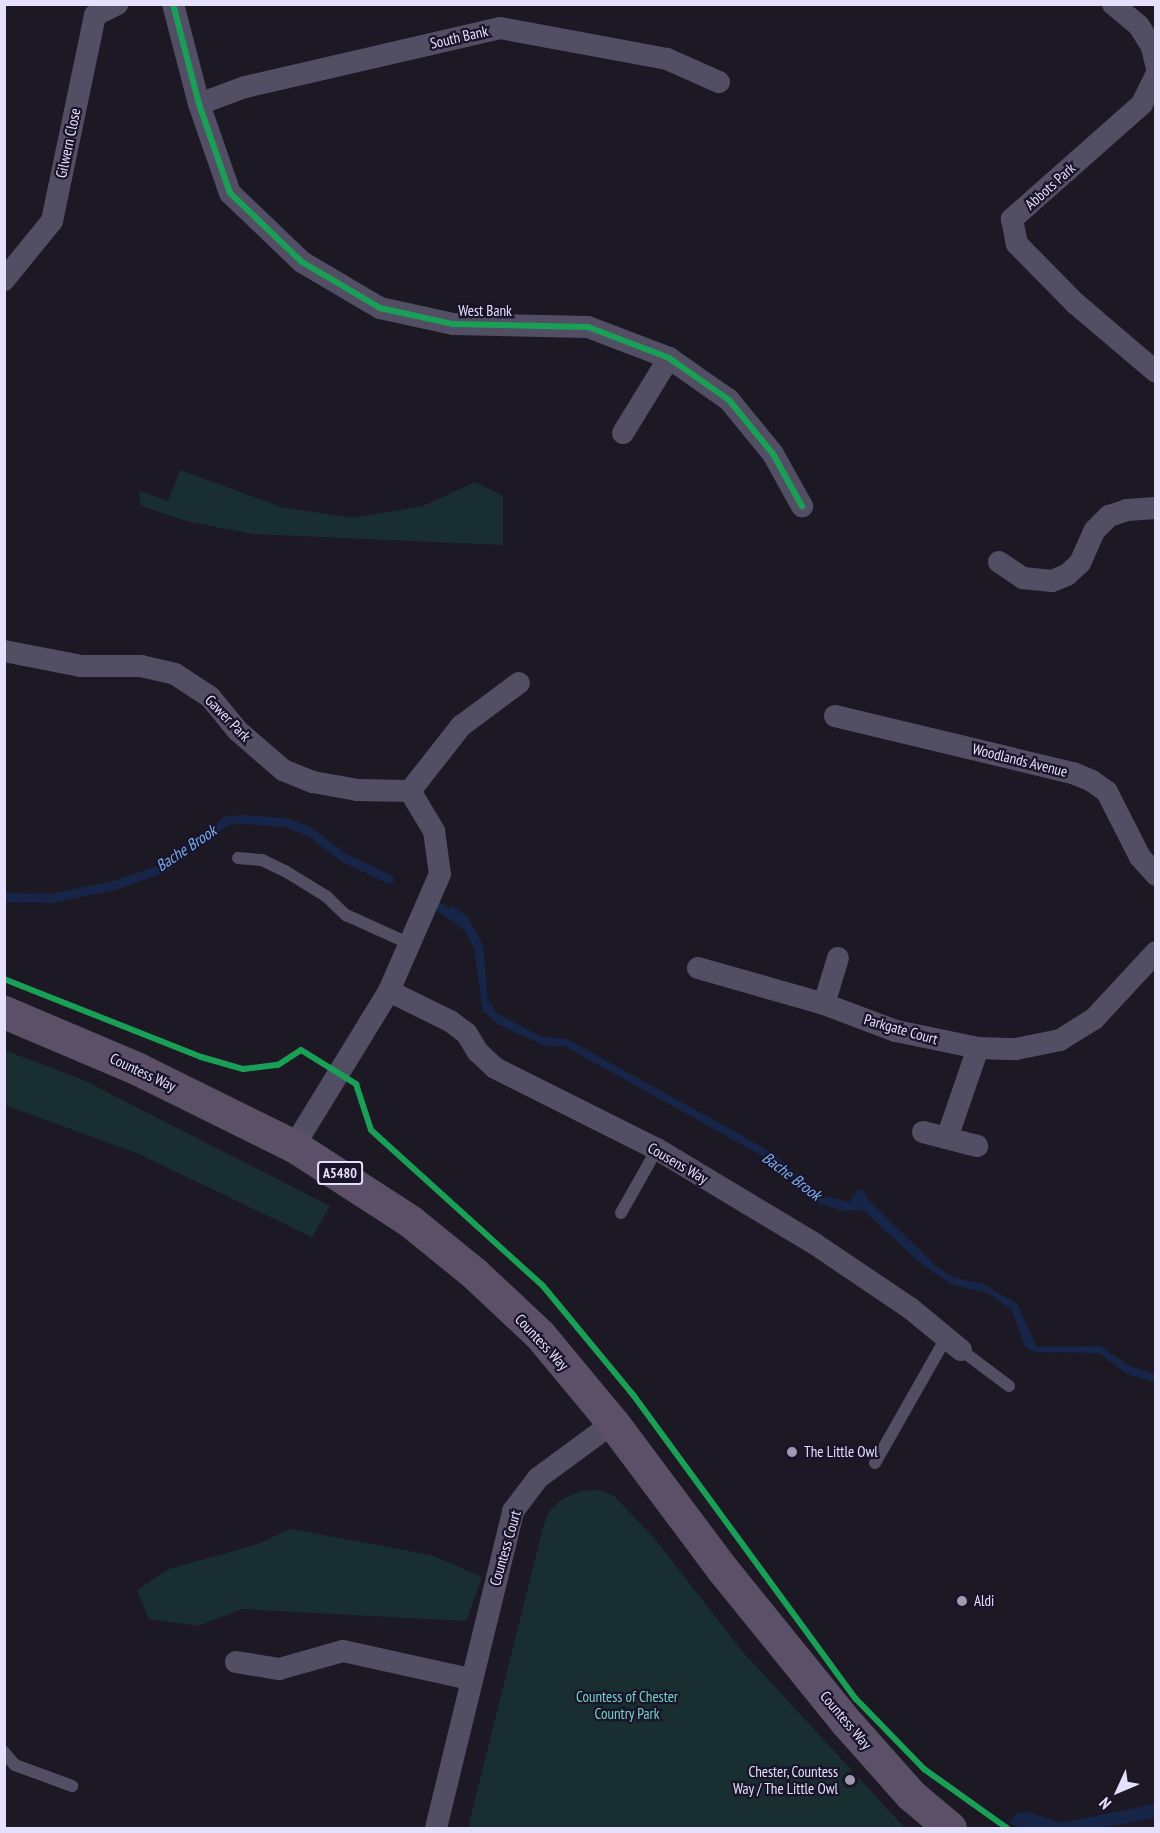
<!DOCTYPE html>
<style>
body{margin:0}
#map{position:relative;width:1160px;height:1833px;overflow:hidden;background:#1c1924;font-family:"PT Sans Narrow",sans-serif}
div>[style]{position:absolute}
.green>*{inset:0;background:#192e31}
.water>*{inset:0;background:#162548}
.stream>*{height:9px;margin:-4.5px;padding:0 4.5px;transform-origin:4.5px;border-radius:4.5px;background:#162548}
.lane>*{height:12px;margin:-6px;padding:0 6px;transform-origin:6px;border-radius:6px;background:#524f64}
.street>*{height:22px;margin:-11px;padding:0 11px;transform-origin:11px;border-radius:11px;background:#524f64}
.primary>*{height:33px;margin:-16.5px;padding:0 16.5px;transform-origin:16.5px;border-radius:16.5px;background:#5b5068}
.cycleway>*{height:6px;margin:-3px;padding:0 3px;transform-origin:3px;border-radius:3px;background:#1a9f57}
.dots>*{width:16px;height:16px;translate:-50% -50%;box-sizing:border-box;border:3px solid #191429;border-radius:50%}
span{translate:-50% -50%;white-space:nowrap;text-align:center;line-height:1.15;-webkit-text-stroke:4.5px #191429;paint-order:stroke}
.shield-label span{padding:2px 4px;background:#191429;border:2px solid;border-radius:4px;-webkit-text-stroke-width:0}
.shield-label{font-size:14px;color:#e5e0fc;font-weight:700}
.street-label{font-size:15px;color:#e5e0fc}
.poi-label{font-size:15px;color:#e5e0fc}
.left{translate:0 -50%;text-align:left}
.right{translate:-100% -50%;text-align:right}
.park-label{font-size:15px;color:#72d5c5}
.water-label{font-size:16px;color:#79aff0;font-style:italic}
.frame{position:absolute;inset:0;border:6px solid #e5e0fc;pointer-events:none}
.north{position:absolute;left:1088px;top:1761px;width:60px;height:60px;-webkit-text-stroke:4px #191429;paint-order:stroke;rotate:226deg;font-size:16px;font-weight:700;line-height:24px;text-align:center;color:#e5e0fc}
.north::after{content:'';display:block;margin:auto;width:21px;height:27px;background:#e5e0fc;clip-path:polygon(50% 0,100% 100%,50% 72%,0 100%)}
</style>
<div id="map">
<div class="green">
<i style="clip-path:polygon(180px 470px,281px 507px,352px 518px,423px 506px,475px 482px,503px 496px,503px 545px,252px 534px,186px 521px,141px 506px,139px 491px,168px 501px)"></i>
<i style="clip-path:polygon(4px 1050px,81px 1079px,330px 1206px,312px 1237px,139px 1154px,5px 1105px)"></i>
<i style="clip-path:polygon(599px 1490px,614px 1496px,654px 1538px,741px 1650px,905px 1828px,468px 1828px,544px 1524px,550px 1510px,561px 1500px,580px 1491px)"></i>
<i style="clip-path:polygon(291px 1529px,431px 1555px,482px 1577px,466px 1621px,242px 1609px,198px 1626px,149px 1619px,137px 1590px,169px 1569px,255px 1545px)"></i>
</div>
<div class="water">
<i style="clip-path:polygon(452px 905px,468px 917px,483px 945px,488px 1000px,497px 1013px,542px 1037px,567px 1039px,743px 1136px,778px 1157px,817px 1194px,849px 1202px,858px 1190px,864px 1190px,867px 1198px,937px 1267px,953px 1277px,984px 1284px,1017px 1304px,1037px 1347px,1100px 1346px,1130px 1366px,1155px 1374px,1155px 1382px,1127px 1374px,1099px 1353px,1034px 1352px,1025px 1346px,1012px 1311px,990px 1294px,951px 1284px,920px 1263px,863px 1210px,843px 1211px,818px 1203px,768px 1159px,564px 1046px,545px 1046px,499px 1025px,483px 1011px,474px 948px,464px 930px,445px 916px)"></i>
<i style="clip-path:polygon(1155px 1804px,1155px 1818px,1101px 1828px,1020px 1828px,1008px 1822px,1018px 1813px,1028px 1812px,1062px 1823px)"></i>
</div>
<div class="stream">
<i style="left:4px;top:897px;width:47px;rotate:1.2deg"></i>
<i style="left:51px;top:898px;width:64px;rotate:-11.7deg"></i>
<i style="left:114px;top:885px;width:52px;rotate:-19.1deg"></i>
<i style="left:163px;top:868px;width:79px;rotate:-37.3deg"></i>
<i style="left:226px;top:820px;width:17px;rotate:-3deg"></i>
<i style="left:243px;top:819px;width:42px;rotate:4.1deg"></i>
<i style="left:285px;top:822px;width:26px;rotate:21deg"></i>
<i style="left:309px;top:831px;width:43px;rotate:37.4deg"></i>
<i style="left:343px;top:857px;width:51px;rotate:25.6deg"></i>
<i style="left:433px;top:903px;width:28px;rotate:32deg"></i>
</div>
<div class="lane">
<i style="left:238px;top:858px;width:24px;rotate:5deg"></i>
<i style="left:262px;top:860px;width:25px;rotate:26deg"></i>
<i style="left:285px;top:871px;width:48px;rotate:31.4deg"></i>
<i style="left:326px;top:896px;width:28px;rotate:44deg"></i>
<i style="left:346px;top:915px;width:68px;rotate:24.3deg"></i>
<i style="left:621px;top:1213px;width:73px;rotate:-60.6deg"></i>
<i style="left:961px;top:1350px;width:60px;rotate:36.9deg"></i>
<i style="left:875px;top:1463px;width:146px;rotate:-60.4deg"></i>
<i style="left:4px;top:1752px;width:17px;rotate:50deg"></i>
<i style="left:15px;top:1765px;width:61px;rotate:20.2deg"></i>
</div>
<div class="street">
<i style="left:173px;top:4px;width:103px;rotate:75.4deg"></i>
<i style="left:199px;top:104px;width:94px;rotate:70.8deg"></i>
<i style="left:230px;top:193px;width:100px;rotate:43.8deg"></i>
<i style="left:302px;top:262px;width:91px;rotate:30.5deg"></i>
<i style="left:380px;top:308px;width:75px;rotate:12.4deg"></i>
<i style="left:453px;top:324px;width:135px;rotate:1.3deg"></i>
<i style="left:588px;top:327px;width:87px;rotate:20.9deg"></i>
<i style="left:669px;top:358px;width:73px;rotate:35deg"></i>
<i style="left:729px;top:400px;width:70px;rotate:50.8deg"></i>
<i style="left:773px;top:454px;width:60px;rotate:60.9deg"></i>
<i style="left:1113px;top:4px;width:34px;rotate:40deg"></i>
<i style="left:1139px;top:26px;width:25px;rotate:58deg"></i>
<i style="left:1152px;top:47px;width:18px;rotate:77deg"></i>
<i style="left:1156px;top:75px;width:32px;rotate:116deg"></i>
<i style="left:1142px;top:104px;width:174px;rotate:138.5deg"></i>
<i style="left:1012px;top:219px;width:25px;rotate:79deg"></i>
<i style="left:1017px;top:244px;width:83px;rotate:45.5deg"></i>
<i style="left:1075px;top:303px;width:106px;rotate:40.4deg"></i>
<i style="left:199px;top:104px;width:49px;rotate:-20.3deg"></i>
<i style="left:245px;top:87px;width:262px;rotate:-13deg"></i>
<i style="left:500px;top:28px;width:170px;rotate:10.5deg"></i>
<i style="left:667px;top:59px;width:57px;rotate:23.9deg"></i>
<i style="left:4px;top:280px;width:76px;rotate:-50.9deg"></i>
<i style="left:52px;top:221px;width:210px;rotate:-78.2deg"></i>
<i style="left:95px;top:15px;width:25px;rotate:-26deg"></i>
<i style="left:623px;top:433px;width:88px;rotate:-58.5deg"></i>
<i style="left:999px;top:562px;width:29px;rotate:34deg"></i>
<i style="left:1023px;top:578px;width:29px;rotate:6deg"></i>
<i style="left:1052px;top:581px;width:16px;rotate:-22deg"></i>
<i style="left:1067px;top:575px;width:18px;rotate:-43deg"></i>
<i style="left:1080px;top:563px;width:36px;rotate:-66deg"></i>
<i style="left:1095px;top:530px;width:20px;rotate:-45deg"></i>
<i style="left:1109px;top:516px;width:19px;rotate:-18deg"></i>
<i style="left:1127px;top:510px;width:29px;rotate:-4deg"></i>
<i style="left:4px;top:651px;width:78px;rotate:11deg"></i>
<i style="left:81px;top:666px;width:60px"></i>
<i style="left:141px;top:666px;width:35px;rotate:13deg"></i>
<i style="left:175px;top:674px;width:42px;rotate:33.3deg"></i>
<i style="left:210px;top:697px;width:44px;rotate:50.5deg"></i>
<i style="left:238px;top:731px;width:60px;rotate:40.9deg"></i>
<i style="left:283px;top:770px;width:32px;rotate:22deg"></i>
<i style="left:313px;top:782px;width:46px;rotate:10.1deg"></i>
<i style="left:358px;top:790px;width:52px;rotate:1.1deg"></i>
<i style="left:410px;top:791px;width:47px;rotate:59deg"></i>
<i style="left:434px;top:831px;width:43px;rotate:82.1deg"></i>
<i style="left:440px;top:874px;width:128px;rotate:113.6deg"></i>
<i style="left:389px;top:991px;width:182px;rotate:121.5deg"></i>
<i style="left:835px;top:716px;width:245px;rotate:13.5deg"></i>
<i style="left:1073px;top:773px;width:21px;rotate:23deg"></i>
<i style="left:1092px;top:781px;width:19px;rotate:36deg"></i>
<i style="left:1107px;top:792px;width:73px;rotate:63.1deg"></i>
<i style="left:1140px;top:857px;width:24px;rotate:48deg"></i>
<i style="left:410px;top:791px;width:83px;rotate:-51.9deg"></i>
<i style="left:461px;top:726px;width:72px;rotate:-36.6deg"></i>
<i style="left:698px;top:968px;width:131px;rotate:15.9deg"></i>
<i style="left:824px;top:1004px;width:77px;rotate:20.6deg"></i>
<i style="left:896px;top:1031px;width:84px;rotate:11.7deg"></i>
<i style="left:978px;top:1048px;width:38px;rotate:2deg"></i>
<i style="left:1016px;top:1049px;width:45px;rotate:-11.6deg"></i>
<i style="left:1060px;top:1040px;width:40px;rotate:-32deg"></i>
<i style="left:1094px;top:1019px;width:91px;rotate:-47.2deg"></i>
<i style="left:389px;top:991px;width:68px;rotate:26.2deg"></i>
<i style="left:450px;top:1021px;width:21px;rotate:37deg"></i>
<i style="left:467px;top:1034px;width:21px;rotate:59deg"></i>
<i style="left:478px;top:1052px;width:23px;rotate:43deg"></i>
<i style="left:495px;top:1068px;width:181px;rotate:26.6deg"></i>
<i style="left:657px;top:1149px;width:184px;rotate:31deg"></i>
<i style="left:815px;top:1244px;width:115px;rotate:34deg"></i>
<i style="left:910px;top:1308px;width:66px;rotate:39.5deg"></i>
<i style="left:824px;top:1004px;width:48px;rotate:-73.1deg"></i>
<i style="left:923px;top:1132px;width:56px;rotate:14.5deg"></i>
<i style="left:947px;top:1138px;width:95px;rotate:-71deg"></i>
<i style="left:236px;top:1662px;width:44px;rotate:9.2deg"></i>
<i style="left:279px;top:1669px;width:66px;rotate:-15.7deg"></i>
<i style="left:343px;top:1651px;width:130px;rotate:12.4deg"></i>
<i style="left:436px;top:1828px;width:326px;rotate:-76.3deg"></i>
<i style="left:513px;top:1511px;width:41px;rotate:-52.9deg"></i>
<i style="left:538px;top:1478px;width:93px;rotate:-36.3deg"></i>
</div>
<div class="primary">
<i style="left:4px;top:1012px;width:146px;rotate:23deg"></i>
<i style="left:138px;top:1069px;width:174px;rotate:26.3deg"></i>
<i style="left:294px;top:1146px;width:138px;rotate:32.9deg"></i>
<i style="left:410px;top:1221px;width:82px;rotate:39.1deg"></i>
<i style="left:474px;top:1273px;width:91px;rotate:43.2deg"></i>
<i style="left:540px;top:1335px;width:114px;rotate:50.3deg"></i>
<i style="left:613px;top:1423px;width:184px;rotate:53.2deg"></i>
<i style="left:723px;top:1570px;width:197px;rotate:51deg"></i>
<i style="left:847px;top:1723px;width:96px;rotate:48.4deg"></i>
<i style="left:911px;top:1795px;width:51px;rotate:40.2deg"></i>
</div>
<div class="cycleway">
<i style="left:173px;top:4px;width:103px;rotate:75.4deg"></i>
<i style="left:199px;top:104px;width:94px;rotate:70.8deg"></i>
<i style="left:230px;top:193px;width:100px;rotate:43.8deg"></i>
<i style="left:302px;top:262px;width:91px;rotate:30.5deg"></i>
<i style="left:380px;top:308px;width:75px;rotate:12.4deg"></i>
<i style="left:453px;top:324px;width:135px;rotate:1.3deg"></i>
<i style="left:588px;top:327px;width:87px;rotate:20.9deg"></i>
<i style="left:669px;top:358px;width:73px;rotate:35deg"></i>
<i style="left:729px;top:400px;width:70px;rotate:50.8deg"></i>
<i style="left:773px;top:454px;width:60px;rotate:60.9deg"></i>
<i style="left:4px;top:979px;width:212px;rotate:21.6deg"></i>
<i style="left:201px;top:1057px;width:44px;rotate:15.9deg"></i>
<i style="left:243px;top:1069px;width:35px;rotate:-7deg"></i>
<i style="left:278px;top:1065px;width:27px;rotate:-33deg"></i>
<i style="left:301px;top:1050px;width:65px;rotate:31.7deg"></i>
<i style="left:356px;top:1084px;width:48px;rotate:71.9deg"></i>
<i style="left:371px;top:1130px;width:232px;rotate:42.2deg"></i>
<i style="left:543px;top:1286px;width:143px;rotate:50.4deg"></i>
<i style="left:634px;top:1396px;width:376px;rotate:53.8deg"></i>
<i style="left:856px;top:1699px;width:98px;rotate:45.8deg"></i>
<i style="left:924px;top:1769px;width:102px;rotate:35.4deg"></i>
</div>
<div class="dots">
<i style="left:792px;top:1452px;background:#9f9ab0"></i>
<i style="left:962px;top:1601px;background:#9f9ab0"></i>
<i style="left:850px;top:1780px;background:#9f9ab0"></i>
</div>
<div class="shield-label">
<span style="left:340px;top:1173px">A5480</span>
</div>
<div class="street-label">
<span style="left:459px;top:37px;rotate:-13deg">South Bank</span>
<span style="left:68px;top:143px;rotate:-78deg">Gilwern Close</span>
<span style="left:1050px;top:186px;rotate:-42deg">Abbots Park</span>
<span style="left:485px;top:311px">West Bank</span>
<span style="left:228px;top:718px;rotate:46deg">Gawer Park</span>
<span style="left:1020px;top:760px;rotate:14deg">Woodlands Avenue</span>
<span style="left:901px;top:1029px;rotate:16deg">Parkgate Court</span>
<span style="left:143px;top:1072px;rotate:25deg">Countess Way</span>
<span style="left:678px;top:1163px;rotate:30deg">Cousens Way</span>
<span style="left:542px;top:1342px;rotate:47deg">Countess Way</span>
<span style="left:505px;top:1548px;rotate:-74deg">Countess Court</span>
<span style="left:846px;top:1720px;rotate:50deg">Countess Way</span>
</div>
<div class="poi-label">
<span class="left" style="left:804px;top:1452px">The Little Owl</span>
<span class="left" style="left:974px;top:1601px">Aldi</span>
<span class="right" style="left:838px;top:1780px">Chester, Countess<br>Way / The Little Owl</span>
</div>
<div class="park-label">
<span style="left:627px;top:1705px">Countess of Chester<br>Country Park</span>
</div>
<div class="water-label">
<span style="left:186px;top:848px;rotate:-34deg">Bache Brook</span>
<span style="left:792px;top:1176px;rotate:37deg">Bache Brook</span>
</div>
<div class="frame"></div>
<div class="north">N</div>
</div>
